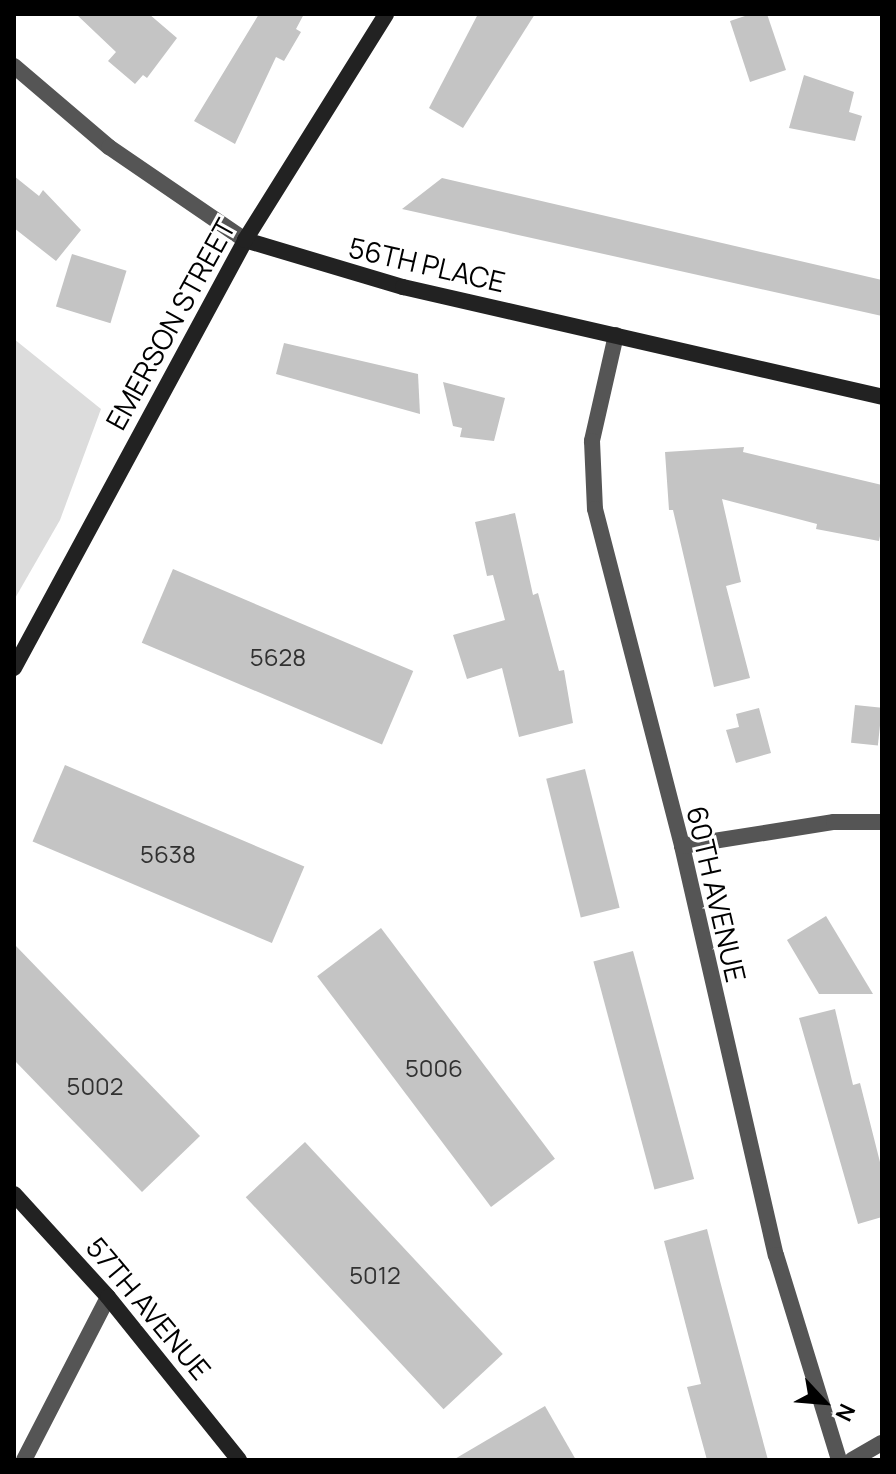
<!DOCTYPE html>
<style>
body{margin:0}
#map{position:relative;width:896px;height:1474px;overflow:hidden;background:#fff;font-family:Manrope,sans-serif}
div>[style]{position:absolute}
.green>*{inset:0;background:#dcdcdc}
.building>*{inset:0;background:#c4c4c4;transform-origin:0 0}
.street>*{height:16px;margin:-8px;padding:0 8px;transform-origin:8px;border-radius:8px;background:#555}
.secondary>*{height:16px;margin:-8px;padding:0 8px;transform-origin:8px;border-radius:8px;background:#222}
span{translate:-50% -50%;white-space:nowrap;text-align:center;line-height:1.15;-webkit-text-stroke:6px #fff;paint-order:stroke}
.number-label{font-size:24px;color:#313131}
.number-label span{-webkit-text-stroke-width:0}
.street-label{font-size:28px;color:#000}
.frame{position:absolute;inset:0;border:16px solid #000;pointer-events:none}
.north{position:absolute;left:784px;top:1362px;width:80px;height:80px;-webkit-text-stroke:6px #fff;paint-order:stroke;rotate:116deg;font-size:22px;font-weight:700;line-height:32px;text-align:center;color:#000}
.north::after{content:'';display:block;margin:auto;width:28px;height:36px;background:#000;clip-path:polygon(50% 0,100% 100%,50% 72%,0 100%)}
</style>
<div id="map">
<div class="green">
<i style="clip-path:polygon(14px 339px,101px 409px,60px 520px,14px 600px)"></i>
</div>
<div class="building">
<i style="clip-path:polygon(76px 14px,149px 14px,177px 38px,147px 78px,143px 75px,135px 84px,108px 61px,116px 52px)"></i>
<i style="clip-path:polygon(259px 14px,304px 14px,296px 29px,301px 32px,284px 61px,276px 57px,235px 144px,194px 121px)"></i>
<i style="clip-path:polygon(478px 14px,535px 14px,463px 128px,429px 108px)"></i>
<i style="clip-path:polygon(751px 14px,767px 14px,786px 70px,750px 82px,730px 21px)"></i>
<i style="clip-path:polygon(804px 75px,854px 92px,849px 112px,862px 116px,855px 141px,789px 128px)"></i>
<i style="clip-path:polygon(14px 176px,39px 196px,43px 190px,81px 230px,56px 261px,14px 228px)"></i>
<i style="clip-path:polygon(442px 178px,882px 280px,882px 316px,402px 209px)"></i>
<i style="left:72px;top:254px;width:57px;height:55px;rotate:17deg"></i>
<i style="clip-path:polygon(284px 343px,418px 374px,420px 414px,276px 374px)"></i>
<i style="clip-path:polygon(443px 382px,505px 398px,494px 441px,460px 437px,462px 428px,453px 426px)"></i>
<i style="clip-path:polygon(744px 447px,743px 452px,882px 485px,882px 526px,879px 541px,816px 529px,817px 524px,722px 499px,741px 582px,726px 586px,750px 678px,714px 687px,673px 510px,669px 510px,665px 452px)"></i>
<i style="clip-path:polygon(515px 513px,533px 595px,538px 593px,559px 671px,564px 670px,573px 723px,519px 737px,502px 668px,467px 679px,453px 635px,505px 620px,493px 575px,487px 576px,475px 522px)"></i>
<i style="left:173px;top:569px;width:261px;height:80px;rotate:23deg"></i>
<i style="left:855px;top:705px;width:27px;height:38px;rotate:6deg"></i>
<i style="clip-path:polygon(759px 708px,771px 753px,736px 763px,726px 730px,739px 727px,736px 714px)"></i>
<i style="left:65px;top:765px;width:260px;height:83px;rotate:23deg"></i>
<i style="left:585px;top:769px;width:143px;height:40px;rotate:76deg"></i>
<i style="clip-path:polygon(826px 916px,873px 994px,819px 994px,787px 940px)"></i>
<i style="left:381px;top:928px;width:289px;height:80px;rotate:53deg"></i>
<i style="clip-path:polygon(14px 944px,200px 1136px,142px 1192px,14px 1060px)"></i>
<i style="left:633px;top:951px;width:236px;height:41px;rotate:75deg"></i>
<i style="clip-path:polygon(835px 1009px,853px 1085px,860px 1083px,882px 1170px,882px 1217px,858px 1224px,799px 1018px)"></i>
<i style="left:305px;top:1142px;width:290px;height:81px;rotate:47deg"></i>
<i style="clip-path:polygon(707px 1229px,720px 1281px,768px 1460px,707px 1460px,687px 1387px,701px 1384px,664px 1241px)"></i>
<i style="clip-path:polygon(545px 1406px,576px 1460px,453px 1460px)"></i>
</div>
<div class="street">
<i style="left:14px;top:66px;width:125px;rotate:40.5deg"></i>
<i style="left:109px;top:147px;width:165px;rotate:34.4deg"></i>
<i style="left:616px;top:335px;width:109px;rotate:102.8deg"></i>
<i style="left:592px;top:441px;width:68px;rotate:87.5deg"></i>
<i style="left:595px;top:509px;width:348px;rotate:75.5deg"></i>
<i style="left:682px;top:846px;width:420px;rotate:77.1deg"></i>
<i style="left:776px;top:1255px;width:214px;rotate:72.9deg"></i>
<i style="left:682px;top:846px;width:154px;rotate:-9deg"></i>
<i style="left:834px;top:822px;width:48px"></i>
<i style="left:24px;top:1460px;width:183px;rotate:-62.7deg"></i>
<i style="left:852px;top:1460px;width:34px;rotate:-30deg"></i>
</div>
<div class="secondary">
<i style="left:245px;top:240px;width:165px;rotate:16.6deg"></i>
<i style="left:403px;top:287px;width:491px;rotate:12.9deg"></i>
<i style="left:14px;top:668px;width:486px;rotate:-61.6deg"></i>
<i style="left:245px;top:240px;width:266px;rotate:-58deg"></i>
<i style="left:14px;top:1194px;width:139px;rotate:47.6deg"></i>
<i style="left:108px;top:1297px;width:209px;rotate:51.2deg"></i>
</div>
<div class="number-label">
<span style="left:278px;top:657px">5628</span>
<span style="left:168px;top:854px">5638</span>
<span style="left:434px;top:1068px">5006</span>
<span style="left:95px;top:1086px">5002</span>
<span style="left:375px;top:1275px">5012</span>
</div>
<div class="street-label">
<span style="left:427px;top:264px;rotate:13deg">56TH PLACE</span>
<span style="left:170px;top:324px;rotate:-61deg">EMERSON STREET</span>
<span style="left:717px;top:894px;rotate:77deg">60TH AVENUE</span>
<span style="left:149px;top:1308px;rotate:50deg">57TH AVENUE</span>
</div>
<div class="frame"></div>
<div class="north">N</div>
</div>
